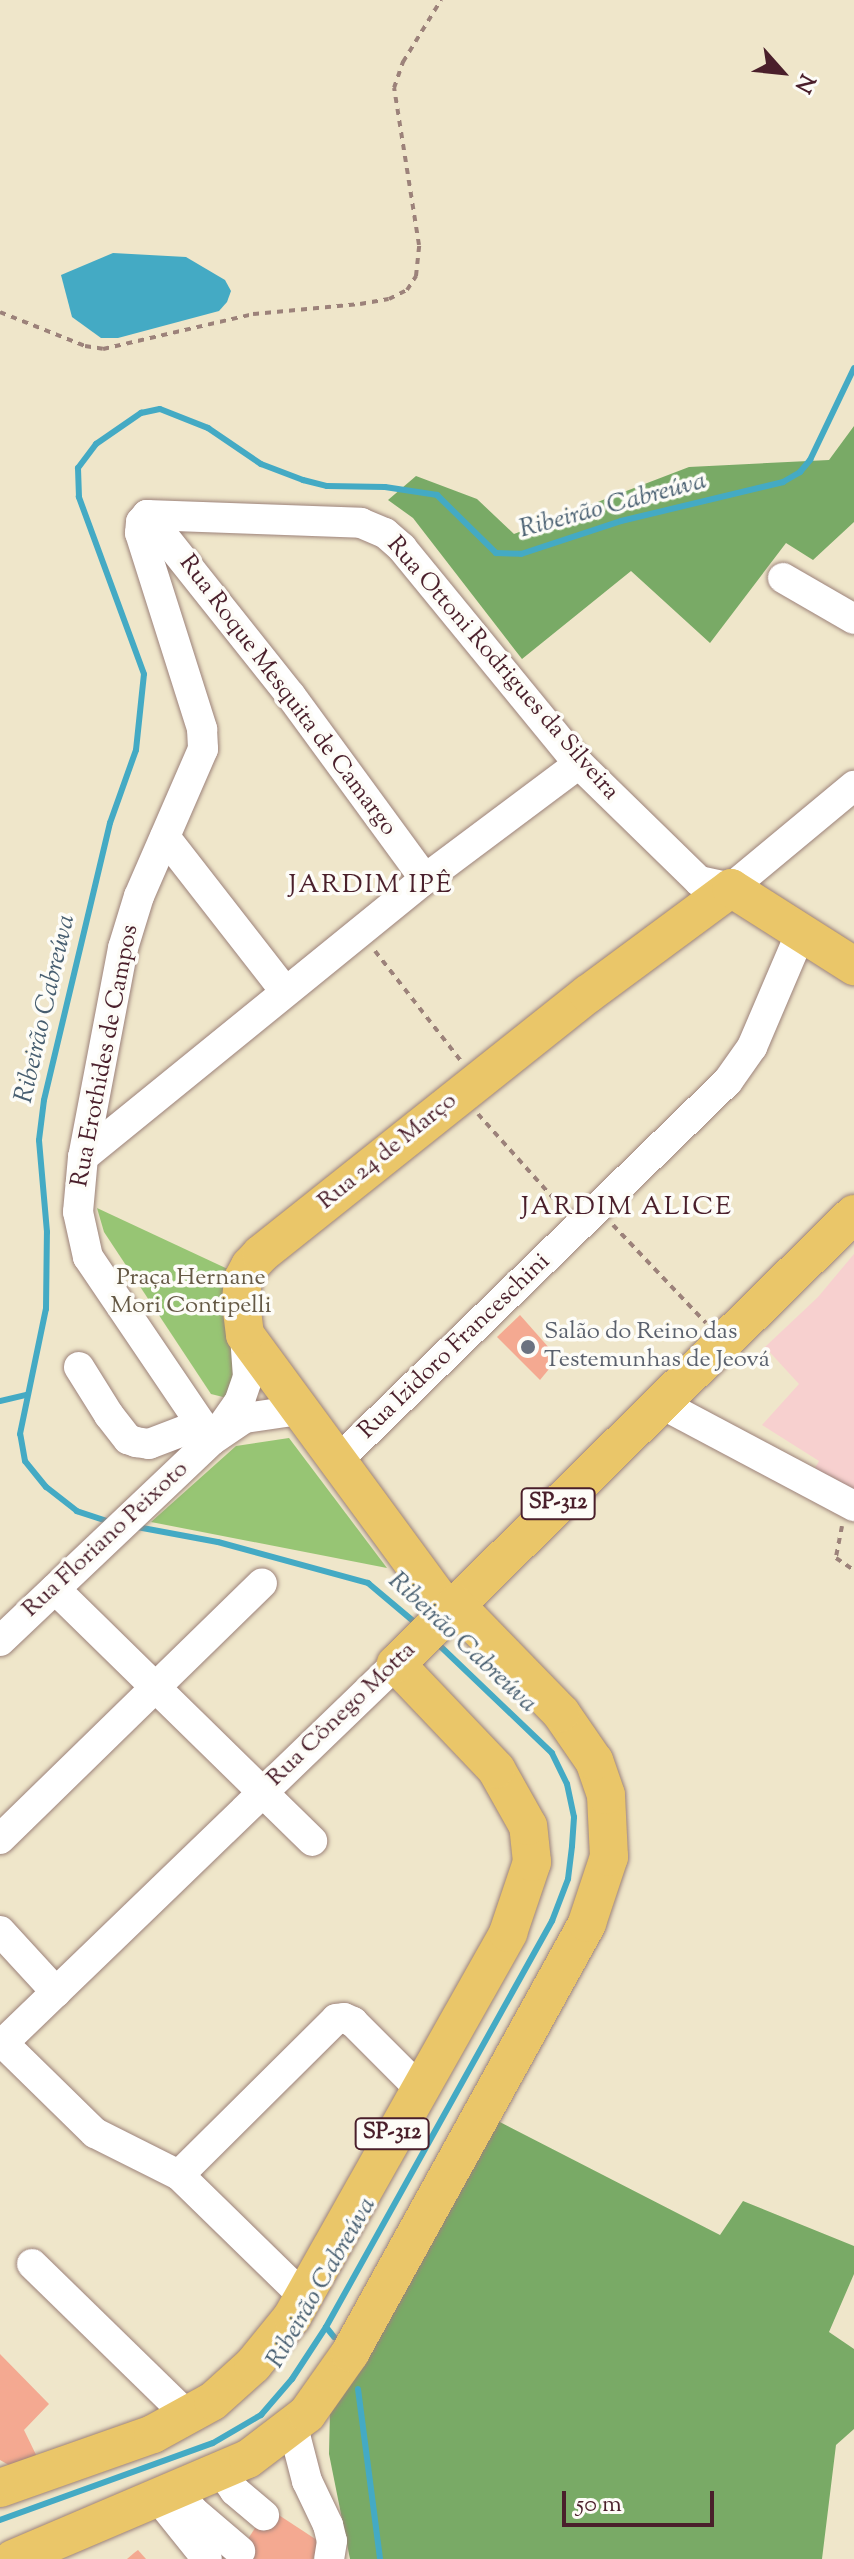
<!DOCTYPE html>
<meta charset="utf-8">
<style>
body{margin:0}
#map{position:relative;width:854px;height:2559px;overflow:hidden;background:#efe6ca;font-family:"Sorts Mill Goudy",serif}
div>[style]{position:absolute}
.built>*{inset:0;background:#f7d0cf}
.green>*{inset:0;background:#97c574}
.forest>*{inset:0;background:#79aa66}
.water>*{inset:0;background:#44aac4}
.stream>*{height:6px;margin:-3px;padding:0 3px;transform-origin:3px;border-radius:3px;background:#44aac4}
.building>*{inset:0;background:#f4a991}
.path>*{height:4px;margin-top:-2px;transform-origin:0;background:repeating-linear-gradient(90deg,#9c827a 0 6px,transparent 0 12px)}
.roads{filter:drop-shadow(0 0 2px #9c827a) drop-shadow(0 0 2px #9c827a)}
.minor>*{height:30px;margin:-15px;padding:0 15px;transform-origin:15px;border-radius:15px;background:#fff}
.major>*{height:38px;margin:-19px;padding:0 19px;transform-origin:19px;border-radius:19px;background:#eac669}
.dots>*{width:22px;height:22px;translate:-50% -50%;box-sizing:border-box;border:4px solid #fdfcf7;border-radius:50%}
span{translate:-50% -50%;white-space:nowrap;text-align:center;line-height:1.15;-webkit-text-stroke:7px #fdfcf7;paint-order:stroke}
.shield-label span{padding:2px 6px;background:#fdfcf7;border:2px solid;border-radius:6px;-webkit-text-stroke-width:0}
.shield-label{font-size:22px;color:#4a1f2b;font-weight:700}
.street-label{font-size:24px;color:#4a1f2b}
.park-label{font-size:24px;color:#655945}
.worship-label{font-size:24px;color:#5b616d}
.left{translate:0 -50%;text-align:left}
.water-label{font-size:26px;color:#475e70;font-style:italic}
.neighbourhood-label{font-size:26px;color:#4a1f2b;letter-spacing:2px}
.north{position:absolute;left:742px;top:32px;width:80px;height:80px;-webkit-text-stroke:6px #fdfcf7;paint-order:stroke;rotate:117deg;font-size:22px;font-weight:700;line-height:32px;text-align:center;color:#4a1f2b}
.north::after{content:'';display:block;margin:auto;width:28px;height:36px;background:#4a1f2b;clip-path:polygon(50% 0,100% 100%,50% 72%,0 100%)}
.scale{position:absolute;left:562px;top:2491px;width:152px;height:36px;box-sizing:border-box;border:4px solid #4a1f2b;border-top:0;padding-left:10px;font-size:24px;line-height:28px;white-space:nowrap;color:#4a1f2b;-webkit-text-stroke:6px #fdfcf7;paint-order:stroke}
</style>
<div id="map">
<div class="built">
<i style="clip-path:polygon(854px 1254px,854px 1491px,814px 1470px,819px 1461px,762px 1425px,799px 1384px,765px 1347px,818px 1297px)"></i>
</div>
<div class="green">
<i style="clip-path:polygon(97px 1208px,232px 1271px,239px 1357px,227px 1398px,211px 1394px,104px 1232px)"></i>
<i style="clip-path:polygon(289px 1438px,387px 1568px,151px 1522px,236px 1446px)"></i>
</div>
<div class="forest">
<i style="clip-path:polygon(854px 426px,854px 522px,813px 560px,786px 543px,710px 643px,631px 571px,522px 659px,413px 518px,388px 500px,416px 476px,477px 499px,514px 534px,689px 467px,829px 460px)"></i>
<i style="clip-path:polygon(496px 2120px,720px 2235px,743px 2201px,854px 2246px,854px 2274px,829px 2332px,854px 2349px,854px 2429px,836px 2445px,822px 2559px,350px 2559px,329px 2454px,330px 2409px)"></i>
</div>
<div class="water">
<i style="clip-path:polygon(113px 253px,186px 257px,225px 280px,231px 291px,227px 302px,219px 311px,118px 338px,101px 338px,72px 317px,61px 275px)"></i>
</div>
<div class="stream">
<i style="left:0;top:1401px;width:28px;rotate:-13deg"></i>
<i style="left:110px;top:1522px;width:35px;rotate:-162deg"></i>
<i style="left:77px;top:1511px;width:39px;rotate:-142deg"></i>
<i style="left:46px;top:1487px;width:33px;rotate:-129deg"></i>
<i style="left:25px;top:1461px;width:27px;rotate:-100deg"></i>
<i style="left:20px;top:1434px;width:128px;rotate:-78.3deg"></i>
<i style="left:46px;top:1309px;width:77px;rotate:-89.3deg"></i>
<i style="left:47px;top:1232px;width:92px;rotate:-95deg"></i>
<i style="left:39px;top:1140px;width:40px;rotate:-82.9deg"></i>
<i style="left:44px;top:1100px;width:285px;rotate:-76.6deg"></i>
<i style="left:110px;top:823px;width:77px;rotate:-70.4deg"></i>
<i style="left:136px;top:750px;width:76px;rotate:-84deg"></i>
<i style="left:144px;top:674px;width:189px;rotate:-110.2deg"></i>
<i style="left:79px;top:497px;width:29px;rotate:-92deg"></i>
<i style="left:78px;top:468px;width:30px;rotate:-53deg"></i>
<i style="left:96px;top:444px;width:55px;rotate:-34.6deg"></i>
<i style="left:141px;top:413px;width:19px;rotate:-12deg"></i>
<i style="left:160px;top:409px;width:52px;rotate:21.6deg"></i>
<i style="left:208px;top:428px;width:64px;rotate:34.2deg"></i>
<i style="left:261px;top:464px;width:45px;rotate:20.9deg"></i>
<i style="left:303px;top:480px;width:25px;rotate:14deg"></i>
<i style="left:327px;top:486px;width:58px;rotate:1deg"></i>
<i style="left:385px;top:487px;width:53px;rotate:8.7deg"></i>
<i style="left:437px;top:495px;width:83px;rotate:44.5deg"></i>
<i style="left:496px;top:553px;width:25px;rotate:2deg"></i>
<i style="left:521px;top:554px;width:105px;rotate:-18.3deg"></i>
<i style="left:621px;top:521px;width:167px;rotate:-13.5deg"></i>
<i style="left:783px;top:482px;width:20px;rotate:-30deg"></i>
<i style="left:800px;top:472px;width:16px;rotate:-50deg"></i>
<i style="left:810px;top:460px;width:102px;rotate:-64.4deg"></i>
<i style="left:137px;top:1527px;width:82px;rotate:10.5deg"></i>
<i style="left:218px;top:1542px;width:156px;rotate:15.3deg"></i>
<i style="left:368px;top:1583px;width:67px;rotate:40.1deg"></i>
<i style="left:326px;top:2327px;width:13px;rotate:51deg"></i>
<i style="left:358px;top:2389px;width:171px;rotate:82.6deg"></i>
<i style="left:0;top:2520px;width:226px;rotate:-19.9deg"></i>
<i style="left:213px;top:2443px;width:56px;rotate:-30.3deg"></i>
<i style="left:261px;top:2415px;width:48px;rotate:-49.3deg"></i>
<i style="left:292px;top:2379px;width:62px;rotate:-56.8deg"></i>
<i style="left:326px;top:2327px;width:465px;rotate:-60.9deg"></i>
<i style="left:552px;top:1921px;width:45px;rotate:-69.1deg"></i>
<i style="left:568px;top:1879px;width:33px;rotate:-83deg"></i>
<i style="left:572px;top:1846px;width:29px;rotate:-86deg"></i>
<i style="left:574px;top:1817px;width:34px;rotate:-102deg"></i>
<i style="left:567px;top:1784px;width:34px;rotate:-116deg"></i>
<i style="left:552px;top:1753px;width:161px;rotate:-136.3deg"></i>
</div>
<div class="building">
<i style="clip-path:polygon(520px 1315px,558px 1358px,540px 1380px,497px 1337px)"></i>
<i style="clip-path:polygon(0 2354px,49px 2404px,24px 2430px,40px 2463px,14px 2468px,0 2460px)"></i>
<i style="clip-path:polygon(268px 2508px,323px 2544px,313px 2559px,235px 2559px)"></i>
<i style="clip-path:polygon(138px 2550px,146px 2559px,127px 2559px,134px 2553px)"></i>
</div>
<div class="path">
<i style="left:0;top:312px;width:92px;rotate:21.8deg"></i>
<i style="left:85px;top:346px;width:18px;rotate:9deg"></i>
<i style="left:103px;top:349px;width:154px;rotate:-13.1deg"></i>
<i style="left:253px;top:314px;width:107px;rotate:-5.3deg"></i>
<i style="left:360px;top:304px;width:29px;rotate:-10deg"></i>
<i style="left:389px;top:299px;width:20px;rotate:-27deg"></i>
<i style="left:407px;top:290px;width:17px;rotate:-57deg"></i>
<i style="left:416px;top:276px;width:31px;rotate:-84deg"></i>
<i style="left:419px;top:245px;width:159px;rotate:-99deg"></i>
<i style="left:394px;top:88px;width:28px;rotate:-71deg"></i>
<i style="left:403px;top:62px;width:73px;rotate:-58.5deg"></i>
<i style="left:375px;top:951px;width:140px;rotate:52deg"></i>
<i style="left:478px;top:1114px;width:127px;rotate:48.2deg"></i>
<i style="left:613px;top:1225px;width:135px;rotate:46.5deg"></i>
<i style="left:842px;top:1526px;width:33px;rotate:101deg"></i>
<i style="left:836px;top:1558px;width:22px;rotate:34deg"></i>
</div>
<div class="roads">
<div class="minor">
<i style="left:147px;top:515px;width:9px;rotate:131deg"></i>
<i style="left:141px;top:522px;width:11px;rotate:95deg"></i>
<i style="left:140px;top:533px;width:206px;rotate:72.4deg"></i>
<i style="left:202px;top:729px;width:20px;rotate:87deg"></i>
<i style="left:203px;top:749px;width:160px;rotate:113.5deg"></i>
<i style="left:139px;top:896px;width:54px;rotate:107.1deg"></i>
<i style="left:123px;top:948px;width:213px;rotate:100.8deg"></i>
<i style="left:83px;top:1157px;width:55px;rotate:95.2deg"></i>
<i style="left:78px;top:1212px;width:46px;rotate:77.5deg"></i>
<i style="left:88px;top:1257px;width:221px;rotate:55.9deg"></i>
<i style="left:147px;top:515px;width:214px;rotate:2.1deg"></i>
<i style="left:361px;top:523px;width:26px;rotate:23deg"></i>
<i style="left:385px;top:533px;width:23px;rotate:41deg"></i>
<i style="left:402px;top:548px;width:279px;rotate:50.7deg"></i>
<i style="left:579px;top:764px;width:168px;rotate:44.3deg"></i>
<i style="left:699px;top:881px;width:33px;rotate:12deg"></i>
<i style="left:731px;top:888px;width:160px;rotate:-39.7deg"></i>
<i style="left:147px;top:515px;width:231px;rotate:51.5deg"></i>
<i style="left:291px;top:696px;width:227px;rotate:53.8deg"></i>
<i style="left:783px;top:578px;width:82px;rotate:30deg"></i>
<i style="left:165px;top:837px;width:195px;rotate:52.1deg"></i>
<i style="left:83px;top:1157px;width:441px;rotate:-39.1deg"></i>
<i style="left:425px;top:879px;width:192px;rotate:-36.8deg"></i>
<i style="left:79px;top:1367px;width:57px;rotate:58deg"></i>
<i style="left:109px;top:1415px;width:31px;rotate:52deg"></i>
<i style="left:128px;top:1439px;width:9px;rotate:21deg"></i>
<i style="left:136px;top:1442px;width:13px;rotate:9deg"></i>
<i style="left:149px;top:1444px;width:56px;rotate:-21deg"></i>
<i style="left:660px;top:1403px;width:220px;rotate:28deg"></i>
<i style="left:218px;top:1432px;width:39px;rotate:-55deg"></i>
<i style="left:240px;top:1400px;width:24px;rotate:-71deg"></i>
<i style="left:248px;top:1377px;width:42px;rotate:-94.1deg"></i>
<i style="left:337px;top:1461px;width:545px;rotate:-44.18deg"></i>
<i style="left:728px;top:1081px;width:42px;rotate:-54.8deg"></i>
<i style="left:752px;top:1047px;width:125px;rotate:-66.9deg"></i>
<i style="left:55px;top:1589px;width:360px;rotate:44.4deg"></i>
<i style="left:0;top:1641px;width:292px;rotate:-43.5deg"></i>
<i style="left:212px;top:1440px;width:40px;rotate:-34deg"></i>
<i style="left:245px;top:1418px;width:55px;rotate:-8.4deg"></i>
<i style="left:0;top:1839px;width:366px;rotate:-44.3deg"></i>
<i style="left:0;top:1931px;width:83px;rotate:47.4deg"></i>
<i style="left:3px;top:2043px;width:129px;rotate:44.4deg"></i>
<i style="left:95px;top:2133px;width:94px;rotate:26.6deg"></i>
<i style="left:179px;top:2175px;width:172px;rotate:44.3deg"></i>
<i style="left:0;top:2046px;width:550px;rotate:-43.97deg"></i>
<i style="left:179px;top:2175px;width:221px;rotate:-44.8deg"></i>
<i style="left:336px;top:2019px;width:8px;rotate:-7deg"></i>
<i style="left:344px;top:2018px;width:10px;rotate:24deg"></i>
<i style="left:353px;top:2022px;width:92px;rotate:45deg"></i>
<i style="left:32px;top:2264px;width:216px;rotate:44.3deg"></i>
<i style="left:293px;top:2427px;width:56px;rotate:75.5deg"></i>
<i style="left:307px;top:2481px;width:49px;rotate:64.5deg"></i>
<i style="left:328px;top:2525px;width:16px;rotate:76deg"></i>
<i style="left:332px;top:2541px;width:18px;rotate:99deg"></i>
<i style="left:221px;top:2471px;width:24px;rotate:55deg"></i>
<i style="left:235px;top:2491px;width:38px;rotate:40deg"></i>
<i style="left:177px;top:2491px;width:26px;rotate:51deg"></i>
<i style="left:193px;top:2511px;width:62px;rotate:40.4deg"></i>
<i style="left:163px;top:2504px;width:70px;rotate:51.3deg"></i>
</div>
<div class="major">
<i style="left:448px;top:1611px;width:343px;rotate:-126.3deg"></i>
<i style="left:245px;top:1335px;width:34px;rotate:-97deg"></i>
<i style="left:241px;top:1301px;width:22px;rotate:-85deg"></i>
<i style="left:243px;top:1279px;width:15px;rotate:-62deg"></i>
<i style="left:250px;top:1266px;width:16px;rotate:-47deg"></i>
<i style="left:261px;top:1254px;width:418px;rotate:-38.5deg"></i>
<i style="left:588px;top:994px;width:178px;rotate:-36.5deg"></i>
<i style="left:731px;top:888px;width:146px;rotate:32.4deg"></i>
<i style="left:0;top:2488px;width:162px;rotate:-19.4deg"></i>
<i style="left:153px;top:2434px;width:68px;rotate:-28.8deg"></i>
<i style="left:213px;top:2401px;width:54px;rotate:-42deg"></i>
<i style="left:253px;top:2365px;width:62px;rotate:-50.9deg"></i>
<i style="left:292px;top:2317px;width:441px;rotate:-60.6deg"></i>
<i style="left:508px;top:1933px;width:75px;rotate:-71.3deg"></i>
<i style="left:532px;top:1862px;width:36px;rotate:-96deg"></i>
<i style="left:528px;top:1826px;width:65px;rotate:-119.3deg"></i>
<i style="left:496px;top:1769px;width:145px;rotate:-133.6deg"></i>
<i style="left:396px;top:1664px;width:642px;rotate:-44.5deg"></i>
<i style="left:13px;top:2559px;width:255px;rotate:-23.1deg"></i>
<i style="left:248px;top:2459px;width:74px;rotate:-37.3deg"></i>
<i style="left:307px;top:2414px;width:75px;rotate:-54.8deg"></i>
<i style="left:350px;top:2353px;width:491px;rotate:-61.1deg"></i>
<i style="left:587px;top:1923px;width:70px;rotate:-71.6deg"></i>
<i style="left:609px;top:1857px;width:62px;rotate:-92.8deg"></i>
<i style="left:606px;top:1795px;width:36px;rotate:-109deg"></i>
<i style="left:594px;top:1761px;width:58px;rotate:-124.5deg"></i>
<i style="left:561px;top:1713px;width:152px;rotate:-134.2deg"></i>
</div>
</div>
<div class="dots">
<i style="left:528px;top:1347px;background:#6b7280"></i>
</div>
<div class="shield-label">
<span style="left:558px;top:1504px">SP-312</span>
<span style="left:392px;top:2134px">SP-312</span>
</div>
<div class="street-label">
<span style="left:502px;top:669px;rotate:49deg">Rua Ottoni Rodrigues da Silveira</span>
<span style="left:287px;top:696px;rotate:53deg">Rua Roque Mesquita de Camargo</span>
<span style="left:106px;top:1056px;rotate:-79deg">Rua Erothides de Campos</span>
<span style="left:388px;top:1152px;rotate:-39deg">Rua 24 de Março</span>
<span style="left:455px;top:1347px;rotate:-44deg">Rua Izidoro Franceschini</span>
<span style="left:106px;top:1540px;rotate:-43deg">Rua Floriano Peixoto</span>
<span style="left:342px;top:1715px;rotate:-44deg">Rua Cônego Motta</span>
</div>
<div class="park-label">
<span style="left:191px;top:1293px">Praça Hernane<br>Mori Contipelli</span>
</div>
<div class="worship-label">
<span class="left" style="left:544px;top:1347px">Salão do Reino das<br>Testemunhas de Jeová</span>
</div>
<div class="water-label">
<span style="left:613px;top:506px;rotate:-15deg">Ribeirão Cabreúva</span>
<span style="left:46px;top:1009px;rotate:-77deg">Ribeirão Cabreúva</span>
<span style="left:462px;top:1643px;rotate:43deg">Ribeirão Cabreúva</span>
<span style="left:322px;top:2283px;rotate:-60deg">Ribeirão Cabreúva</span>
</div>
<div class="neighbourhood-label">
<span style="left:371px;top:886px">JARDIM IPÊ</span>
<span style="left:627px;top:1208px">JARDIM ALICE</span>
</div>
<div class="north">N</div>
<div class="scale">50 m</div>
</div>
